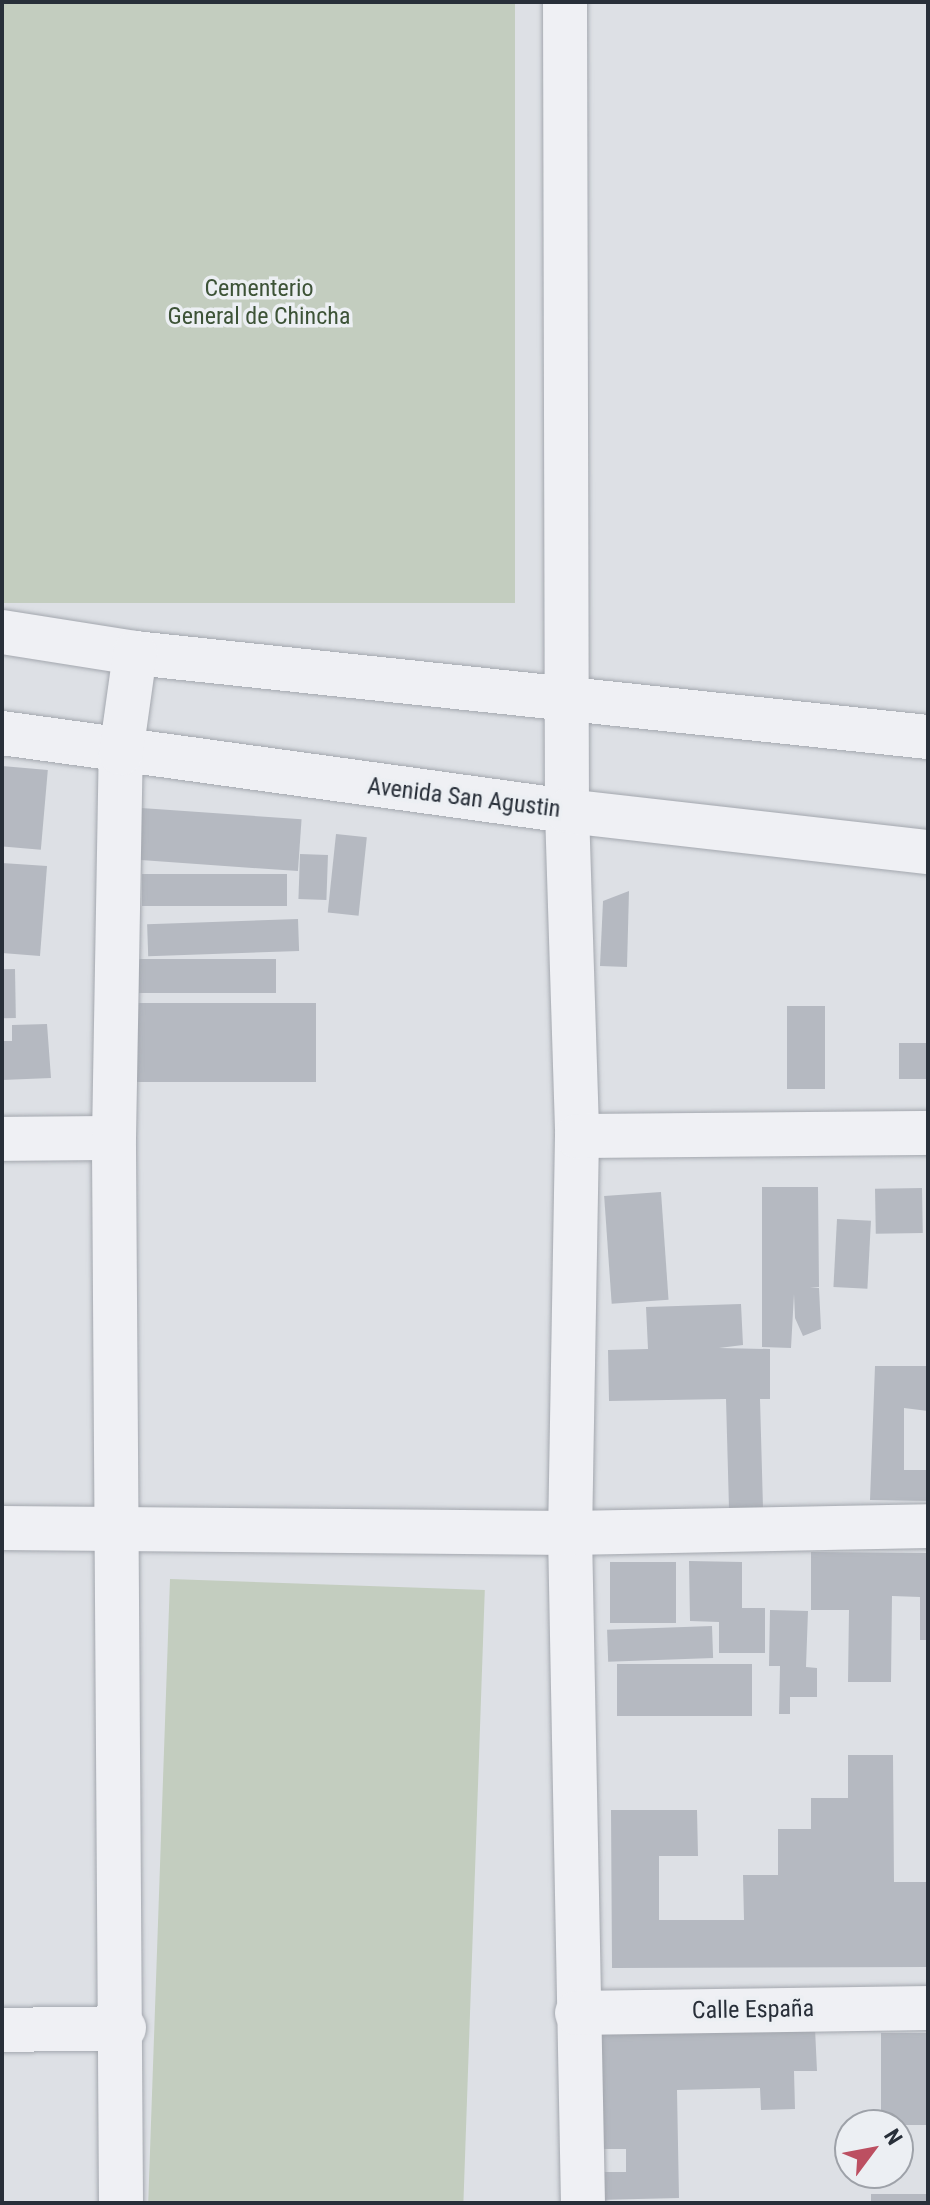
<!DOCTYPE html>
<meta charset="utf-8">
<style>
body{margin:0}
#map{position:relative;width:930px;height:2205px;overflow:hidden;background:#dde0e5;font-family:"Roboto Condensed",sans-serif}
div>[style]{position:absolute}
.green>*{inset:0;background:#c3cdbf;transform-origin:0 0}
.building>*{inset:0;background:#b5b9c1;transform-origin:0 0}
.roads{filter:drop-shadow(0 0 2px #a3a7ae) drop-shadow(0 0 2px #a3a7ae)}
.minor>*{height:44px;margin:-22px;padding:0 22px;transform-origin:22px;border-radius:22px;background:#eff0f4}
span{translate:-50% -50%;white-space:nowrap;text-align:center;line-height:1.15;-webkit-text-stroke:7px #eceff3;paint-order:stroke}
.park-label{font-size:24px;color:#3d5337}
.street-label{font-size:24px;color:#282f39}
.frame{position:absolute;inset:0;border:4px solid #282f39;pointer-events:none}
.north{position:absolute;left:834px;top:2109px;width:80px;height:80px;box-sizing:border-box;background:#eceff3;border:2px solid #9ea2a9;border-radius:50%;rotate:58deg;font-size:22px;font-weight:700;line-height:32px;text-align:center;color:#282f39}
.north::after{content:'';display:block;margin:auto;width:28px;height:36px;background:#bc4f61;clip-path:polygon(50% 0,100% 100%,50% 72%,0 100%)}
</style>
<div id="map">
<div class="green">
<i style="left:2px;top:2px;width:513px;height:601px"></i>
<i style="left:170px;top:1579px;width:315px;height:624px;rotate:2deg"></i>
</div>
<div class="building">
<i style="left:2px;top:766px;width:46px;height:80px;rotate:5deg"></i>
<i style="left:127px;top:807px;width:175px;height:52px;rotate:4deg"></i>
<i style="left:336px;top:834px;width:31px;height:79px;rotate:6deg"></i>
<i style="left:300px;top:854px;width:28px;height:45px;rotate:2deg"></i>
<i style="clip-path:polygon(2px 863px,47px 866px,40px 956px,2px 953px)"></i>
<i style="left:142px;top:874px;width:145px;height:32px"></i>
<i style="clip-path:polygon(629px 891px,627px 967px,600px 966px,603px 901px)"></i>
<i style="left:298px;top:919px;width:32px;height:151px;rotate:88deg"></i>
<i style="left:139px;top:959px;width:137px;height:34px"></i>
<i style="left:15px;top:969px;width:49px;height:13px;rotate:89deg"></i>
<i style="left:134px;top:1003px;width:182px;height:79px"></i>
<i style="left:787px;top:1006px;width:38px;height:83px"></i>
<i style="clip-path:polygon(47px 1024px,51px 1078px,2px 1080px,2px 1041px,12px 1041px,12px 1025px)"></i>
<i style="left:928px;top:1043px;width:36px;height:29px;rotate:90deg"></i>
<i style="clip-path:polygon(762px 1187px,818px 1187px,819px 1287px,810px 1287px,819px 1288px,821px 1329px,803px 1336px,795px 1318px,794px 1294px,791px 1348px,762px 1347px)"></i>
<i style="left:922px;top:1188px;width:45px;height:47px;rotate:89deg"></i>
<i style="left:661px;top:1192px;width:108px;height:57px;rotate:86deg"></i>
<i style="left:837px;top:1219px;width:34px;height:68px;rotate:3deg"></i>
<i style="clip-path:polygon(741px 1304px,743px 1345px,719px 1348px,770px 1349px,770px 1399px,760px 1399px,763px 1508px,729px 1509px,726px 1399px,609px 1401px,608px 1350px,648px 1349px,646px 1307px)"></i>
<i style="clip-path:polygon(875px 1366px,928px 1366px,928px 1411px,904px 1408px,904px 1470px,928px 1470px,928px 1501px,870px 1500px)"></i>
<i style="clip-path:polygon(811px 1552px,928px 1553px,928px 1640px,920px 1640px,920px 1597px,892px 1596px,891px 1682px,848px 1682px,849px 1610px,811px 1610px)"></i>
<i style="clip-path:polygon(689px 1561px,742px 1562px,742px 1608px,765px 1608px,765px 1653px,719px 1653px,719px 1622px,690px 1621px)"></i>
<i style="left:610px;top:1562px;width:66px;height:61px"></i>
<i style="clip-path:polygon(770px 1610px,808px 1611px,806px 1667px,817px 1668px,817px 1697px,790px 1697px,790px 1714px,779px 1714px,780px 1666px,769px 1666px)"></i>
<i style="left:712px;top:1626px;width:32px;height:105px;rotate:88deg"></i>
<i style="left:617px;top:1664px;width:135px;height:52px"></i>
<i style="clip-path:polygon(848px 1755px,893px 1755px,894px 1882px,928px 1882px,928px 1967px,612px 1968px,611px 1810px,697px 1810px,698px 1856px,659px 1856px,659px 1920px,744px 1920px,743px 1875px,778px 1875px,778px 1829px,811px 1829px,811px 1798px,848px 1798px)"></i>
<i style="clip-path:polygon(815px 2028px,817px 2071px,794px 2071px,795px 2109px,761px 2110px,760px 2088px,677px 2090px,679px 2198px,597px 2200px,596px 2172px,626px 2172px,626px 2149px,598px 2149px,595px 2033px)"></i>
<i style="left:881px;top:2033px;width:47px;height:92px"></i>
<i style="left:871px;top:2194px;width:56px;height:9px"></i>
</div>
<div class="roads">
<div class="minor">
<i style="left:565px;top:2px;width:809px;rotate:89.86deg"></i>
<i style="left:567px;top:811px;width:325px;rotate:88.2deg"></i>
<i style="left:577px;top:1136px;width:397px;rotate:91deg"></i>
<i style="left:570px;top:1533px;width:670px;rotate:88.89deg"></i>
<i style="left:2px;top:632px;width:135px;rotate:9deg"></i>
<i style="left:135px;top:653px;width:797px;rotate:6.05deg"></i>
<i style="left:2px;top:733px;width:570px;rotate:7.86deg"></i>
<i style="left:567px;top:811px;width:363px;rotate:6.5deg"></i>
<i style="left:577px;top:1136px;width:351px;rotate:-0.5deg"></i>
<i style="left:2px;top:1139px;width:112px;rotate:-0.5deg"></i>
<i style="left:2px;top:1528px;width:568px;rotate:0.5deg"></i>
<i style="left:570px;top:1533px;width:358px;rotate:-1.1deg"></i>
<i style="left:577px;top:2013px;width:351px;rotate:-0.8deg"></i>
<i style="left:2px;top:2030px;width:122px;rotate:-0.9deg"></i>
<i style="left:121px;top:2203px;width:1065px;rotate:-90.38deg"></i>
<i style="left:114px;top:1138px;width:385px;rotate:-89deg"></i>
<i style="left:121px;top:753px;width:101px;rotate:-82deg"></i>
</div>
</div>
<div class="park-label">
<span style="left:259px;top:303px">Cementerio<br>General de Chincha</span>
</div>
<div class="street-label">
<span style="left:464px;top:798px;rotate:7deg">Avenida San Agustin</span>
<span style="left:753px;top:2010px;rotate:-1deg">Calle España</span>
</div>
<div class="frame"></div>
<div class="north">N</div>
</div>
